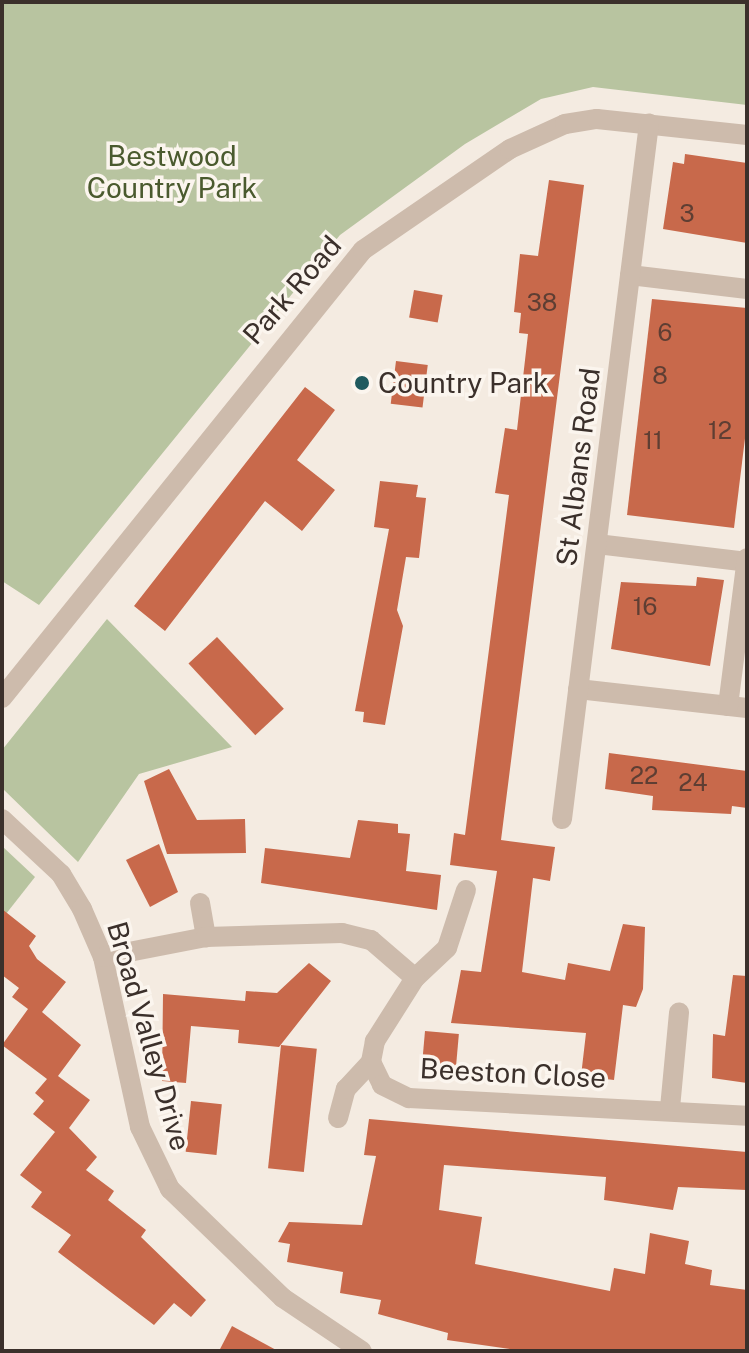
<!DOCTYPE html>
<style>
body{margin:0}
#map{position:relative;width:749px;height:1353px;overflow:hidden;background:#f4ebe1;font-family:"Public Sans",sans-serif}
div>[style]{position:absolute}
.green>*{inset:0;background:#b8c4a0}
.building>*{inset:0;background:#c8694b;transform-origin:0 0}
.street>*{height:20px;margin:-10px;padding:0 10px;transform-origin:10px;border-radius:10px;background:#cdbbac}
.dots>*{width:22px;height:22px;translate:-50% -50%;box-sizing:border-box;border:4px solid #fbf5ee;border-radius:50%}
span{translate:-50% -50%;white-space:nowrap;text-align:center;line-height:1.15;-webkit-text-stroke:7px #fbf5ee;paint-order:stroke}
.number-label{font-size:24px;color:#5e3e33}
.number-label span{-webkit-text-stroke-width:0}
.park-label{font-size:28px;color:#4a5a2e}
.street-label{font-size:28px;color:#3b302b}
.poi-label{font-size:28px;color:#3b302b}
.left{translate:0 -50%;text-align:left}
.frame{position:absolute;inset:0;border:4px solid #3b302b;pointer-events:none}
</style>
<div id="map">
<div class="green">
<i style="clip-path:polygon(2px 2px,747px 2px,747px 105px,593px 87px,541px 99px,465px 144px,340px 235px,39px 605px,2px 581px)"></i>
<i style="clip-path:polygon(107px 619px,232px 747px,139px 774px,78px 862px,2px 788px,2px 750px)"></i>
<i style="clip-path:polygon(2px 846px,35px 877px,2px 919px)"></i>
</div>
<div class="building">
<i style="clip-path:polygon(685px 154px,747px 163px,747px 243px,663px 229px,673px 162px,684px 164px)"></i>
<i style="clip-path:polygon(549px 180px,584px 185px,501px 840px,555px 847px,550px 881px,533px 878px,522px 972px,565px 980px,568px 963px,610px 971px,623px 924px,645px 927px,643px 989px,636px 1007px,623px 1005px,614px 1080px,581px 1076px,586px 1033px,451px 1023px,461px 970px,481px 972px,497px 871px,450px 865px,454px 833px,465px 835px,509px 495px,495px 493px,505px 428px,517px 430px,528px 334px,519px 333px,521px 313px,514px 312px,520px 254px,538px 256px)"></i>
<i style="left:414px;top:290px;width:29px;height:28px;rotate:10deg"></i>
<i style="clip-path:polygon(652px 299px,747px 308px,747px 422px,734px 528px,627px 515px)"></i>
<i style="left:396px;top:361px;width:32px;height:43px;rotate:7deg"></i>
<i style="clip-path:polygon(305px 387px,335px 410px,297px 460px,335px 490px,302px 531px,265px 501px,165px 631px,134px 606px)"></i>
<i style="clip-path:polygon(380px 481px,418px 485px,416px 497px,426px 498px,419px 558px,406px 557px,397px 610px,403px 626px,385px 725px,363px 722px,364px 712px,355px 711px,389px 529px,374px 527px)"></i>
<i style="clip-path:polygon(697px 577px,724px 580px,710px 666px,611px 649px,621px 582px,696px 586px)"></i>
<i style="left:217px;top:637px;width:98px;height:39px;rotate:47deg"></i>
<i style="clip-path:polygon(609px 753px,747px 771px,747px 808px,732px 806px,731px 814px,652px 810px,653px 796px,605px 789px)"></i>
<i style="clip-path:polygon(169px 769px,197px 820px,245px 819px,246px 853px,167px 854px,144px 781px)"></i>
<i style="clip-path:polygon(358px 820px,398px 824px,398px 833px,410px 834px,406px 871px,441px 875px,437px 910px,261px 883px,265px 848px,350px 858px)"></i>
<i style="clip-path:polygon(159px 844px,178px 892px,150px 907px,126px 860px)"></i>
<i style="clip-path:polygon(2px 909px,36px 936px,29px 946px,37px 959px,66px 982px,42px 1012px,81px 1045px,58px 1076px,90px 1100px,69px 1128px,97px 1157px,86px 1170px,114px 1191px,108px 1200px,146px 1230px,141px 1237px,206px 1300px,191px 1317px,174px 1303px,154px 1325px,58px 1252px,71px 1235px,31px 1207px,42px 1192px,20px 1175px,55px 1132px,33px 1114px,44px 1101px,35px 1093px,47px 1079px,2px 1045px,28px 1009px,12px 997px,19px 988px,2px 975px)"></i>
<i style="clip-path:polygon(309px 963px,331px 981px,279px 1047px,238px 1043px,239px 1030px,191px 1026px,186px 1083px,162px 1081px,163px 994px,245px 1001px,246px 991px,277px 993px)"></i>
<i style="clip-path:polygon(733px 975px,747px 976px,747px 1083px,712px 1078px,713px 1034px,725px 1036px)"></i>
<i style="left:425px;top:1031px;width:34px;height:35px;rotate:5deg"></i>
<i style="left:281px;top:1045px;width:36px;height:124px;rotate:6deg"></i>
<i style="left:191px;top:1101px;width:31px;height:51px;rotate:6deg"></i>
<i style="clip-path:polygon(369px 1119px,747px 1152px,747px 1190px,678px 1187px,673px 1210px,604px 1200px,606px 1177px,444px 1165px,439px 1210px,482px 1217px,475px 1264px,610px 1291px,614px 1268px,645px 1274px,650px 1233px,689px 1241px,685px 1264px,712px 1270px,710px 1285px,747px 1290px,747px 1351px,524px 1351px,447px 1340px,448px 1333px,378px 1314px,381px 1300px,340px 1293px,343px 1272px,287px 1262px,290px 1244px,278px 1242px,289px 1222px,362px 1225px,376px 1156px,364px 1155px)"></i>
<i style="clip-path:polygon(232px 1326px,278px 1351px,219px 1351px)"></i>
</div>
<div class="street">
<i style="left:630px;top:275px;width:118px;rotate:6.8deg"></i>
<i style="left:597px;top:544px;width:151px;rotate:6.8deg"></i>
<i style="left:578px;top:689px;width:170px;rotate:6.4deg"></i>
<i style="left:2px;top:698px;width:575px;rotate:-51.14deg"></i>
<i style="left:363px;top:250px;width:178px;rotate:-34.5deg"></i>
<i style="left:510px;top:149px;width:60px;rotate:-24.4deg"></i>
<i style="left:565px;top:124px;width:32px;rotate:-9deg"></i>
<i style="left:597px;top:119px;width:151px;rotate:6.1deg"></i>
<i style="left:728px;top:706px;width:149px;rotate:-82.7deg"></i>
<i style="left:2px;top:819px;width:81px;rotate:43deg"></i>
<i style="left:61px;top:874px;width:41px;rotate:59deg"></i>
<i style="left:82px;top:909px;width:52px;rotate:66.4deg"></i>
<i style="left:103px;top:957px;width:174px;rotate:77.7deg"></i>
<i style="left:140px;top:1127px;width:69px;rotate:64.2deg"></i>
<i style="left:170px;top:1189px;width:157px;rotate:44deg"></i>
<i style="left:283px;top:1298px;width:95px;rotate:33.9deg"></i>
<i style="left:562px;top:819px;width:701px;rotate:-82.87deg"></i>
<i style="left:466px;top:890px;width:61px;rotate:108.1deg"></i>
<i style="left:447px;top:948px;width:44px;rotate:136.8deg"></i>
<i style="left:415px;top:978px;width:75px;rotate:122.4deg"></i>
<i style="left:375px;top:1041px;width:21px;rotate:101deg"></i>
<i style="left:371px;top:1062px;width:25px;rotate:64deg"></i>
<i style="left:382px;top:1085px;width:30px;rotate:26deg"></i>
<i style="left:409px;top:1098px;width:338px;rotate:3deg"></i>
<i style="left:200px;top:903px;width:35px;rotate:80deg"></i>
<i style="left:103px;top:957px;width:105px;rotate:-11deg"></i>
<i style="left:206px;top:937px;width:136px;rotate:-1.7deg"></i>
<i style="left:342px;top:933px;width:30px;rotate:14deg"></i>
<i style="left:371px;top:940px;width:58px;rotate:40.8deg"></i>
<i style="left:670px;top:1108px;width:96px;rotate:-84.6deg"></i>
<i style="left:338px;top:1118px;width:30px;rotate:-75deg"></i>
<i style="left:346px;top:1089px;width:37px;rotate:-47deg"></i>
</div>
<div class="dots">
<i style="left:362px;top:383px;background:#1f5a5e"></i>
</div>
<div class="number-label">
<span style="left:687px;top:214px">3</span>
<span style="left:542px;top:303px">38</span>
<span style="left:665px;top:333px">6</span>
<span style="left:660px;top:376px">8</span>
<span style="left:720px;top:431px">12</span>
<span style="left:653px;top:441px">11</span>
<span style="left:645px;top:607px">16</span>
<span style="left:644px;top:776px">22</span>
<span style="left:693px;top:783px">24</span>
</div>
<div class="park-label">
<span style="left:172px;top:172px">Bestwood<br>Country Park</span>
</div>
<div class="street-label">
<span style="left:292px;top:290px;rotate:-49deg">Park Road</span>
<span style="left:578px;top:467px;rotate:-83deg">St Albans Road</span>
<span style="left:149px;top:1036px;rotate:74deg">Broad Valley Drive</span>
<span style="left:513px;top:1073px;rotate:3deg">Beeston Close</span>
</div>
<div class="poi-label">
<span class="left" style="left:378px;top:383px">Country Park</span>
</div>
<div class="frame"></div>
</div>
